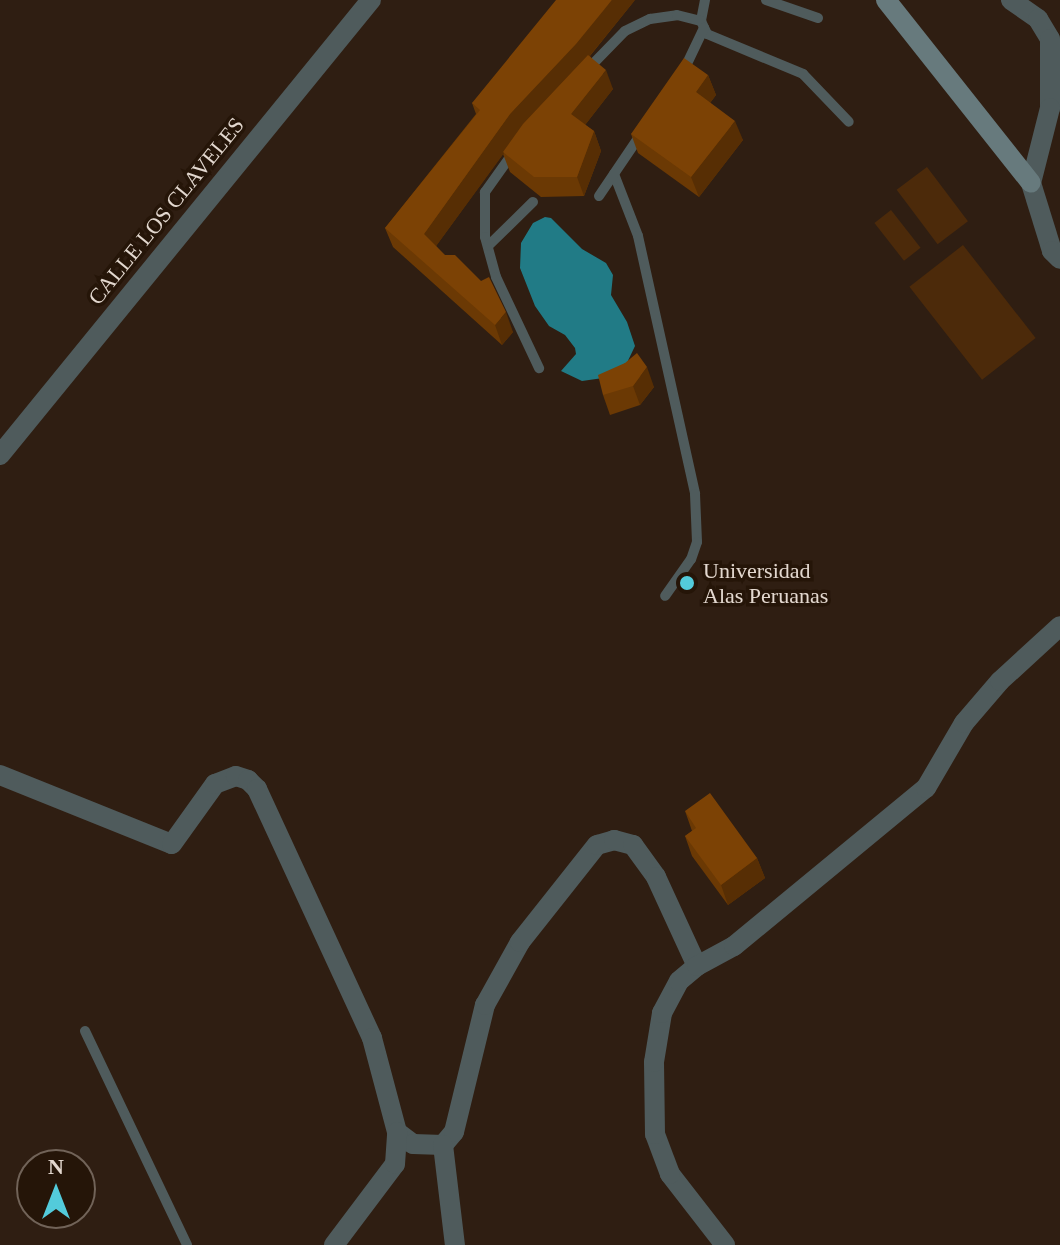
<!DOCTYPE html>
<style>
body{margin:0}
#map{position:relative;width:1060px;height:1245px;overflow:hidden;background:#2f1e12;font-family:"Times New Roman",serif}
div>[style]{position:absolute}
.green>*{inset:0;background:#4c2a0a;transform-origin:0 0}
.water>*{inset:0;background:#217b86}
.lane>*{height:10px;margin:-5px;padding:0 5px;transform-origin:5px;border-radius:5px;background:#4f5b5c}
.street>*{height:20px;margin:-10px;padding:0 10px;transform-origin:10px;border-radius:10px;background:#4f5b5c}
.secondary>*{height:20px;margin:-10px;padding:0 10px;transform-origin:10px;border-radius:10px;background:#677a7d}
.wall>*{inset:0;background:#6b3904}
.shaded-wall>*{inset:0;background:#572e04}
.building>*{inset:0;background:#7c4205}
.dots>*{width:22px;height:22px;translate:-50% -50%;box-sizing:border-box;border:4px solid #251508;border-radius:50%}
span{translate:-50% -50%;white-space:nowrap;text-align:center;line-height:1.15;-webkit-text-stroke:7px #251508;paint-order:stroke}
.street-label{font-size:22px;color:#e3d8cf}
.poi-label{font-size:22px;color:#e3d8cf}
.left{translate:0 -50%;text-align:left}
.north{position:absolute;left:16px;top:1149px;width:80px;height:80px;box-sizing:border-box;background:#251508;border:2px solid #716358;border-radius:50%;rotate:0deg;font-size:22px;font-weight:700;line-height:32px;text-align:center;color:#e3d8cf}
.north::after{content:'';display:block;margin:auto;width:28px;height:36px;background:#53cbdb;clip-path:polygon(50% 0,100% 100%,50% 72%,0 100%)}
</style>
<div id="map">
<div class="green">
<i style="left:927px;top:167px;width:68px;height:38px;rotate:53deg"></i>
<i style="left:891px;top:210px;width:48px;height:21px;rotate:52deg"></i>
<i style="left:963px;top:245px;width:118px;height:68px;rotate:52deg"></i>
</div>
<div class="water">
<i style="clip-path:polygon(545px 217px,551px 218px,582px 249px,606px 263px,613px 275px,611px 295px,627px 322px,635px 346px,625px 367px,610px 377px,582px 381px,561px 371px,576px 354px,575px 348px,565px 335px,549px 326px,535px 306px,520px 268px,521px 243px,533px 223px)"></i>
</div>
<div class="lane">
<i style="left:705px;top:0;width:21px;rotate:101deg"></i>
<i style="left:701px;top:21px;width:14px;rotate:65deg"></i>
<i style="left:707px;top:34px;width:104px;rotate:22.6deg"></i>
<i style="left:803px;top:74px;width:66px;rotate:46.2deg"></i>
<i style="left:766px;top:0;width:55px;rotate:19.1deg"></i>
<i style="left:587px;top:70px;width:54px;rotate:-45.7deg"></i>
<i style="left:625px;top:31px;width:28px;rotate:-26deg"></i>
<i style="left:650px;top:19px;width:27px;rotate:-8deg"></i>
<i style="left:677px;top:15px;width:25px;rotate:14deg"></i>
<i style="left:683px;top:72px;width:49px;rotate:-64.5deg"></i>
<i style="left:515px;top:150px;width:52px;rotate:125.5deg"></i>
<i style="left:485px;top:192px;width:45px;rotate:90deg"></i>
<i style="left:485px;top:237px;width:41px;rotate:74.6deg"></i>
<i style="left:496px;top:277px;width:101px;rotate:64.7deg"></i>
<i style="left:614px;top:174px;width:66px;rotate:68.8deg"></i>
<i style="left:638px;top:236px;width:264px;rotate:77.5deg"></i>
<i style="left:695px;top:494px;width:48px;rotate:87.6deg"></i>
<i style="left:697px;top:542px;width:18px;rotate:109deg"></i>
<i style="left:691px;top:559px;width:45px;rotate:125.1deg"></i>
<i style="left:599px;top:196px;width:75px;rotate:-55.9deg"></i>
<i style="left:488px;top:246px;width:63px;rotate:-44.4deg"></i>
<i style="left:85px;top:1031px;width:237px;rotate:64.5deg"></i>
</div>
<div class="street">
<i style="left:1011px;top:0;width:33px;rotate:35deg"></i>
<i style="left:1038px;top:19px;width:23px;rotate:59deg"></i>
<i style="left:1050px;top:39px;width:69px;rotate:90deg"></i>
<i style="left:1050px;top:108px;width:77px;rotate:104.2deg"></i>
<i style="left:1031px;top:183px;width:71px;rotate:72.8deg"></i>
<i style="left:1052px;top:251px;width:11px;rotate:45deg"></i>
<i style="left:0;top:455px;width:587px;rotate:-50.81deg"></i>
<i style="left:0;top:775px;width:185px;rotate:21.9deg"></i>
<i style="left:172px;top:844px;width:74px;rotate:-54.4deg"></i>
<i style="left:215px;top:784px;width:22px;rotate:-21deg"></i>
<i style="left:236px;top:776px;width:13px;rotate:18deg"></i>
<i style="left:248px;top:780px;width:13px;rotate:45deg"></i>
<i style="left:257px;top:789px;width:274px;rotate:65.2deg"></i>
<i style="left:372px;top:1038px;width:97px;rotate:75.1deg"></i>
<i style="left:397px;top:1132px;width:20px;rotate:37deg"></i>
<i style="left:413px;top:1144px;width:30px;rotate:2deg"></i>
<i style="left:443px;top:1145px;width:17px;rotate:-50deg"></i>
<i style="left:454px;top:1132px;width:131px;rotate:-76.3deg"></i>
<i style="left:485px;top:1005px;width:72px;rotate:-60.9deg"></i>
<i style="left:520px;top:942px;width:124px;rotate:-51.6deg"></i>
<i style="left:597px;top:845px;width:18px;rotate:-16deg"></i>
<i style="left:614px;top:840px;width:20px;rotate:15deg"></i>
<i style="left:633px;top:845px;width:39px;rotate:54deg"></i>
<i style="left:656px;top:877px;width:98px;rotate:65.3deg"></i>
<i style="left:443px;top:1145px;width:101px;rotate:83.2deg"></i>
<i style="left:334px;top:1245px;width:101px;rotate:-53deg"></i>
<i style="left:395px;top:1164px;width:32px;rotate:-86deg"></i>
<i style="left:725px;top:1245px;width:90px;rotate:-127.8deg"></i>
<i style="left:670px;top:1174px;width:43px;rotate:-110.6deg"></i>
<i style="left:655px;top:1134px;width:72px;rotate:-90.8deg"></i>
<i style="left:654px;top:1062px;width:50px;rotate:-80.7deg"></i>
<i style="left:662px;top:1013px;width:36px;rotate:-62deg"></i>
<i style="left:679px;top:981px;width:23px;rotate:-40deg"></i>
<i style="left:697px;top:966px;width:42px;rotate:-28.4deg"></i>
<i style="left:734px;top:946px;width:249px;rotate:-39.5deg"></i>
<i style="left:926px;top:788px;width:75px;rotate:-59.7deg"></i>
<i style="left:964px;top:723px;width:55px;rotate:-49.4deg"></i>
<i style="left:1000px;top:681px;width:81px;rotate:-42.5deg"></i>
</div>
<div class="secondary">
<i style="left:886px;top:0;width:233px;rotate:51.6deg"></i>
</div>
<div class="wall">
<i style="clip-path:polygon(635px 0,590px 56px,613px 89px,585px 125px,594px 131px,601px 151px,584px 196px,541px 197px,510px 172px,503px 154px,436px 246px,513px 332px,502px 345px,393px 247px,385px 228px,476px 114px,472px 103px)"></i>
<i style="clip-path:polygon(708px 75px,716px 95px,710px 103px,743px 140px,699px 197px,638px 153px,631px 134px)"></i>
<i style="clip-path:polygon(625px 363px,654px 387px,640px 405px,610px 415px,603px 395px)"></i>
<i style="clip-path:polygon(685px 811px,757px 858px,765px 878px,728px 905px,692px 856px,685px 836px,692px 831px)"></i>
</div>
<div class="shaded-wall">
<i style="clip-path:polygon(612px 0,635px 0,583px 64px,518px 134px,431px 253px,424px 234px,510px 114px)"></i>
<i style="clip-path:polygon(606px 70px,613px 89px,578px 134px,571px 114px)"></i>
<i style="clip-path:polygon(708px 75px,716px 95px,703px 112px,696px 92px)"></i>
<i style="clip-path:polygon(735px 121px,743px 140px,699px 197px,691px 177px)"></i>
<i style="clip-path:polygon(594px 131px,601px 151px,584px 196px,577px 177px)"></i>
<i style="clip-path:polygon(506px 312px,513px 332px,502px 345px,495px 325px)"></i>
<i style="clip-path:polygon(647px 367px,654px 387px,640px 405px,633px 386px)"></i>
<i style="clip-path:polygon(757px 858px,765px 878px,728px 905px,721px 885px)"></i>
</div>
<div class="building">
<i style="clip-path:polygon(556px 0,612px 0,576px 44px,510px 114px,424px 234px,445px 255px,455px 255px,481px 281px,489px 277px,506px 312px,495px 325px,385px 228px,480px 110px,472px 103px)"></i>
<i style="clip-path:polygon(588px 55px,606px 70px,571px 114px,594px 131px,577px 177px,534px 177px,503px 152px,523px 124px)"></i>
<i style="clip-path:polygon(684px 58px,708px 75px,696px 92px,735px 121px,691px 177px,631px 134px)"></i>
<i style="clip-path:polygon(637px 353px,647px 367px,633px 386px,603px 395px,598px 375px,625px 363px)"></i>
<i style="clip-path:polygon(710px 793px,757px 858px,721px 885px,685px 836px,696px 828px,685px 811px)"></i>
</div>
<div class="dots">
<i style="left:687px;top:583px;background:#53cbdb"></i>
</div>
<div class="street-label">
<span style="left:166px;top:211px;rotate:-51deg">CALLE LOS CLAVELES</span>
</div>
<div class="poi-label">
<span class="left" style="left:703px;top:583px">Universidad<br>Alas Peruanas</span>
</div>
<div class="north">N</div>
</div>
